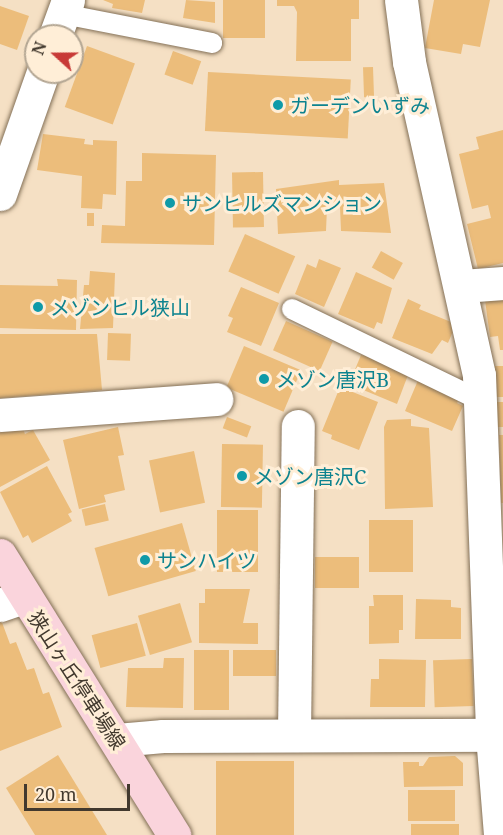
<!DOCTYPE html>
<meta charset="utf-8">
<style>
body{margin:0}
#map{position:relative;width:503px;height:835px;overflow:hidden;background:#f5e0c4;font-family:"Noto Serif","Noto Sans JP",serif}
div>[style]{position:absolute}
.building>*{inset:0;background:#ecbd7b;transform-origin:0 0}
.roads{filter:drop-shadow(0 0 2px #837057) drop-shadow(0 0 2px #837057)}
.service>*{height:20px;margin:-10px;padding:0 10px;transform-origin:10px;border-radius:10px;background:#fff}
.minor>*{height:33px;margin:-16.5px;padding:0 16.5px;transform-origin:16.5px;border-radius:16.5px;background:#fff}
.tertiary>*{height:33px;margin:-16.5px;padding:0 16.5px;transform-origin:16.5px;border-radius:16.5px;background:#fff}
.secondary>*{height:33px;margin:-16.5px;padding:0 16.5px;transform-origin:16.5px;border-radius:16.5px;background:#fad4dc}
.dots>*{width:16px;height:16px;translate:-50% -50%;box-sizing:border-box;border:3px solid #ffeed7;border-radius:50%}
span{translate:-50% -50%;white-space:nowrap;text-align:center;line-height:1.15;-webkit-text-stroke:6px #ffeed7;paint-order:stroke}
.culture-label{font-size:20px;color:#0d838f}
.left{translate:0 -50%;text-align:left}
.street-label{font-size:20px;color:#42392e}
.north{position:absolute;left:24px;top:24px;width:60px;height:60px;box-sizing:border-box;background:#ffeed7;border:2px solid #b3a693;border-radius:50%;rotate:291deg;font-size:16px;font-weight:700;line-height:24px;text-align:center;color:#42392e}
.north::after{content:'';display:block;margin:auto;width:21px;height:27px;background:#c83a37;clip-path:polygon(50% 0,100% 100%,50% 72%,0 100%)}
.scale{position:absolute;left:24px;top:784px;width:106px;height:27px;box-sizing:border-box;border:3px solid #42392e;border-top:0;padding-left:8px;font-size:18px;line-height:21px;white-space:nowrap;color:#42392e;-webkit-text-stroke:4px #ffeed7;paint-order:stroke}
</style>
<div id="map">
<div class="building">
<i style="clip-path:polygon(103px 0,145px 0,142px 13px,112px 8px,113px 4px)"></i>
<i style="clip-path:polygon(186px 0,215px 2px,215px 23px,183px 18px)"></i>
<i style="left:223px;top:0;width:42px;height:38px"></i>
<i style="clip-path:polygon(277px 0,359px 0,359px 19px,351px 19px,351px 61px,296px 61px,297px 12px,294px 6px,277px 6px)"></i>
<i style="clip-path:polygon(434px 0,490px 0,480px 47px,463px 44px,461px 54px,425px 48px)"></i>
<i style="clip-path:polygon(0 6px,29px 16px,17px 50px,0 44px)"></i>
<i style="left:87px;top:46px;width:51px;height:65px;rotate:20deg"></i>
<i style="left:173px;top:51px;width:30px;height:25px;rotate:20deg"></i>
<i style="left:373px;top:67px;width:30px;height:10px;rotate:88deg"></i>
<i style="left:208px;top:72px;width:143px;height:59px;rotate:3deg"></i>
<i style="clip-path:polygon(503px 130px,503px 263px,478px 269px,467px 224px,491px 218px,488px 205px,472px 209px,459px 154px,479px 149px,476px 137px)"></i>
<i style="clip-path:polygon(43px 134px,85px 139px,84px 144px,93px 145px,93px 140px,117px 141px,116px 195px,103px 194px,102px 209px,81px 208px,82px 176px,37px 170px)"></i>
<i style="clip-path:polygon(142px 153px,216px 155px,214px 245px,101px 243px,102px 225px,125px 226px,126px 181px,142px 181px)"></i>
<i style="left:263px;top:172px;width:55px;height:31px;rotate:89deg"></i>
<i style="clip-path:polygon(339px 180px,339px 185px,384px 183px,391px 233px,341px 231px,340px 207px,327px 207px,326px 231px,278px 234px,276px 189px)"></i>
<i style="left:87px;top:213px;width:7px;height:13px"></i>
<i style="left:245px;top:234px;width:55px;height:41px;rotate:24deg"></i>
<i style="left:381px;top:251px;width:25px;height:19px;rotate:29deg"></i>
<i style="clip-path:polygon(319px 259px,341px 268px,324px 307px,295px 294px,307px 264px,316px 268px)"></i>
<i style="clip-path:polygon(90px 271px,115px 273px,113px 328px,80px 329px,84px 285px,89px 285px)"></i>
<i style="clip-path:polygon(356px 272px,392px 288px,382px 324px,377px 322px,374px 329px,338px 314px)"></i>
<i style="clip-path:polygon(57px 279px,77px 280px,76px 330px,0 328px,0 285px,58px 286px)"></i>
<i style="clip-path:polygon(241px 287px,279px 303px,261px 346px,227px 332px,233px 318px,228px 316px)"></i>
<i style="clip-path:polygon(503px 298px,503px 350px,500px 350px,498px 336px,490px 337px,485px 300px)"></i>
<i style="clip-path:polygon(408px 299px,421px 305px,419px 309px,456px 324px,448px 343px,442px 340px,432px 354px,392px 338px)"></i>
<i style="left:286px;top:321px;width:51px;height:32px;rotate:24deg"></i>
<i style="left:108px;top:333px;width:23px;height:27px;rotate:2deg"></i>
<i style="clip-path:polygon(0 334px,97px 334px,102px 390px,0 398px)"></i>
<i style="left:244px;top:346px;width:62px;height:45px;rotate:23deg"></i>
<i style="clip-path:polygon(361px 355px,382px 360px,408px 375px,397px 404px,349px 384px)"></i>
<i style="clip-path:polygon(495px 366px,503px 366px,503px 397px,489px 397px,489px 371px,495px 370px)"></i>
<i style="clip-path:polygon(419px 378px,460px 397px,457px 403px,463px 406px,452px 431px,405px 411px)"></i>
<i style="clip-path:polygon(340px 387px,378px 402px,359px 450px,331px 439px,332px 435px,322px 431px)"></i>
<i style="left:503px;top:402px;width:25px;height:13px;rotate:90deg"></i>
<i style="left:227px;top:417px;width:26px;height:12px;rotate:21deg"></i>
<i style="clip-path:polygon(411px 419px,411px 426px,429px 428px,433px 507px,385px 509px,384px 427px,387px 420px)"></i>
<i style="clip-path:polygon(118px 427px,124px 455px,118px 456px,125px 490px,104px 495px,106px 502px,79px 509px,63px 440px)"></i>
<i style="clip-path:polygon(23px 429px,25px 434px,33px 430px,50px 460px,0 487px,0 430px)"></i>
<i style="clip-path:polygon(499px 435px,503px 435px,503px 503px,501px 503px)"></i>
<i style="left:222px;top:444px;width:41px;height:63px;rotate:1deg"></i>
<i style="left:194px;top:451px;width:53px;height:46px;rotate:78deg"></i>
<i style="clip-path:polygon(47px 466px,72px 512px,68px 514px,72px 521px,32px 543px,28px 535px,23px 538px,0 492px)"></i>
<i style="left:105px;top:504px;width:17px;height:24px;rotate:77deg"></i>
<i style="left:217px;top:510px;width:41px;height:62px"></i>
<i style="left:413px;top:520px;width:52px;height:44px;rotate:90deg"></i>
<i style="left:182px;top:523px;width:50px;height:91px;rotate:74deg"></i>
<i style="left:315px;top:557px;width:44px;height:31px"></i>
<i style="clip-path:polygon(205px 589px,250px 589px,243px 623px,258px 623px,258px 644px,199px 643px,199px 603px,205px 603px)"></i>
<i style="clip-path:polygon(373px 595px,403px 595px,403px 630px,399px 630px,399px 643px,369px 644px,369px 606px,374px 606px)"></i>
<i style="clip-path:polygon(416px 599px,451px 600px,451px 607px,461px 608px,461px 639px,415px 639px)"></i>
<i style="left:180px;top:603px;width:41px;height:44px;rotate:73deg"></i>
<i style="clip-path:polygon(0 617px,10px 644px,16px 642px,27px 670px,34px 668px,43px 694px,49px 692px,62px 727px,0 751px)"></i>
<i style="left:137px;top:623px;width:34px;height:47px;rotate:75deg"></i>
<i style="left:194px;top:650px;width:35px;height:60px"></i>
<i style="left:233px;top:650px;width:43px;height:26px"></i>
<i style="clip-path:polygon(164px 658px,184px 658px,183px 708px,126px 707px,128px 668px,163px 668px)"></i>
<i style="clip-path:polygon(379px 659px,426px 660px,425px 707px,370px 707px,371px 679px,379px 679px)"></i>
<i style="left:472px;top:659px;width:47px;height:39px;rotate:88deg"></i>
<i style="clip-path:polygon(58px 755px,107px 835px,35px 835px,6px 788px)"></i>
<i style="clip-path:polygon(455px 756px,463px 763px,463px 786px,404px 787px,403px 762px,419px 762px,419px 766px,423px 766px,429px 757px)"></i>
<i style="left:216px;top:761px;width:78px;height:74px"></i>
<i style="left:408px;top:790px;width:47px;height:31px"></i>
<i style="left:459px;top:824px;width:11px;height:48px;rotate:90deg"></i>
</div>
<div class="roads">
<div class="service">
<i style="left:63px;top:14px;width:152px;rotate:11deg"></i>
<i style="left:292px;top:309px;width:208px;rotate:25.9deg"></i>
</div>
<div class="minor">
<i style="left:401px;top:0;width:63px;rotate:82.6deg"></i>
<i style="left:409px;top:62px;width:321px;rotate:77.4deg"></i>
<i style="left:479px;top:375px;width:360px;rotate:87.9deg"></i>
<i style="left:492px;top:735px;width:100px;rotate:85.4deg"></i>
<i style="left:55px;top:36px;width:38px;rotate:-70deg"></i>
<i style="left:0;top:194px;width:129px;rotate:-70.6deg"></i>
<i style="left:462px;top:286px;width:41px;rotate:-4.2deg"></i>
<i style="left:0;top:415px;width:217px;rotate:-4.2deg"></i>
<i style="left:0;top:605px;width:24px;rotate:-19deg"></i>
<i style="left:294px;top:735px;width:309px;rotate:-89.3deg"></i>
</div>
<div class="tertiary">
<i style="left:117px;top:740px;width:46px;rotate:-5deg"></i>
<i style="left:163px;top:736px;width:340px;rotate:-0.2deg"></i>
</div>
<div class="secondary">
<i style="left:0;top:555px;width:330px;rotate:58.1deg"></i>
</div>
</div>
<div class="dots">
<i style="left:278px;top:105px;background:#0f9aa8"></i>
<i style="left:170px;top:203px;background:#0f9aa8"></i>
<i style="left:38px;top:307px;background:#0f9aa8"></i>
<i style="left:264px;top:379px;background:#0f9aa8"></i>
<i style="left:242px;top:476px;background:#0f9aa8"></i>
<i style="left:145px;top:560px;background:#0f9aa8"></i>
</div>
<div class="culture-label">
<span class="left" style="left:290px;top:105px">ガーデンいずみ</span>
<span class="left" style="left:182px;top:203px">サンヒルズマンション</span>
<span class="left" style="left:50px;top:307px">メゾンヒル狭山</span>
<span class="left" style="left:276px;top:379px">メゾン唐沢B</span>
<span class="left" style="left:254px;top:476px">メゾン唐沢C</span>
<span class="left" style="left:157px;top:560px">サンハイツ</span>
</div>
<div class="street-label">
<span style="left:77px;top:680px;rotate:57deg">狭山ヶ丘停車場線</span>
</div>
<div class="north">N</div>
<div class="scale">20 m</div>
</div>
